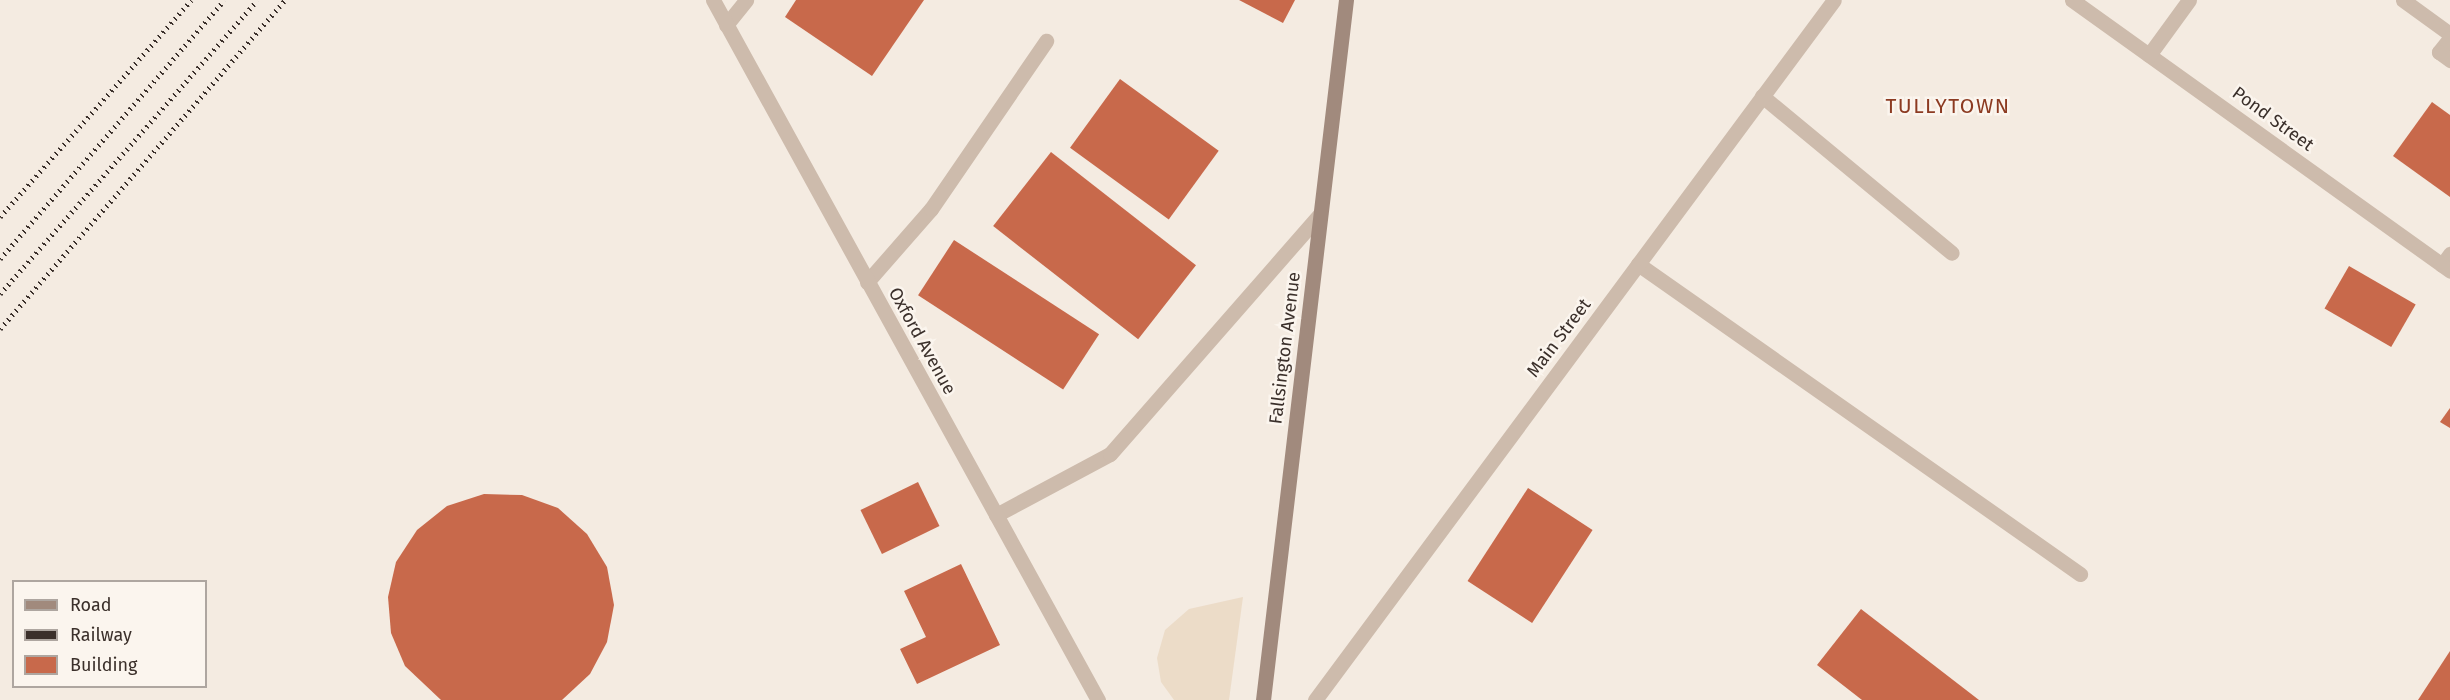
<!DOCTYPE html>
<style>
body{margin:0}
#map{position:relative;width:2450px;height:700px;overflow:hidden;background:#f4ebe1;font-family:"Fira Sans",sans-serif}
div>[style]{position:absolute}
.plaza>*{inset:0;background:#ecdcc8}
.building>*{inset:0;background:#c8694b;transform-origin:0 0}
.service>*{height:15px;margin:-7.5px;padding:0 7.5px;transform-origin:7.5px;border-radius:7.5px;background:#cdbbac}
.minor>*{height:15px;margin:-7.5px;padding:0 7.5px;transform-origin:7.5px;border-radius:7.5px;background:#cdbbac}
.tertiary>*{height:15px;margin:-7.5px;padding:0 7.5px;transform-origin:7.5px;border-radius:7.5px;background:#cdbbac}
.secondary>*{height:15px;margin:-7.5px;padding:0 7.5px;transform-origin:7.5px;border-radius:7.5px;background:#a18a7d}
.rail>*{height:4.5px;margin-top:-2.25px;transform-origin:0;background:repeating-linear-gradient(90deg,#3b302b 0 1.5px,transparent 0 6px)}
span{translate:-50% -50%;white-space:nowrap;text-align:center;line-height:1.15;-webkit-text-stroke:5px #fbf5ee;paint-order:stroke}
.street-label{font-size:18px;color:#3b302b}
.quarter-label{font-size:21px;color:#8c3b22;letter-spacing:1.5px}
.legend{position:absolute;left:12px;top:580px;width:195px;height:108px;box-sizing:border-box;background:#fbf5ee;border:2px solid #aea6a0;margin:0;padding:8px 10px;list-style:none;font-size:18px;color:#3b302b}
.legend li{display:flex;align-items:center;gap:12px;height:30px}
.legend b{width:30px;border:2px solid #aea6a0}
</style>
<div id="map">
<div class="plaza">
<i style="clip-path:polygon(1243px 597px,1229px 700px,1174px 700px,1161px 682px,1157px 658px,1165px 630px,1189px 609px)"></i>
</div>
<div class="building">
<i style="clip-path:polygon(796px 0,924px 0,872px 76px,785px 17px)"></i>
<i style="clip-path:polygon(1239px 0,1295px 0,1283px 23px)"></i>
<i style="left:1120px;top:79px;width:122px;height:85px;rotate:36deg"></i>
<i style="clip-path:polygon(2432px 102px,2450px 115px,2450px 197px,2393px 156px)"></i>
<i style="left:1051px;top:152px;width:184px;height:94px;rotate:38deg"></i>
<i style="left:954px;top:240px;width:173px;height:66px;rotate:33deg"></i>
<i style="left:2349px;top:266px;width:77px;height:49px;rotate:30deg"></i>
<i style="clip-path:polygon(2450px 408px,2450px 428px,2440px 422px)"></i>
<i style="left:918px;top:482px;width:49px;height:64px;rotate:64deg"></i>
<i style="left:1528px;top:488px;width:77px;height:111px;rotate:33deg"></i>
<i style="clip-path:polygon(484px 494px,522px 495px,558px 508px,587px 534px,607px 567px,614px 605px,607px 642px,590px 674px,562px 700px,441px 700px,405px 666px,391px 633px,388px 597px,396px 562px,417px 530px,447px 506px)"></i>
<i style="clip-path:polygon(961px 564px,1000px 645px,917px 684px,900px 649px,926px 637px,904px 591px)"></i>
<i style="clip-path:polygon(1861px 609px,1979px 700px,1862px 700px,1817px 665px)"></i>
<i style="clip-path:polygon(2450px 651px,2450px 700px,2418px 700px)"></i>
</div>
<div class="service">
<i style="left:2403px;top:0;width:58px;rotate:35.9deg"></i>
<i style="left:726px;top:25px;width:32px;rotate:-51deg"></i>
<i style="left:2450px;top:38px;width:18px;rotate:128deg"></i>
<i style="left:2439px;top:52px;width:14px;rotate:36deg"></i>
<i style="left:1762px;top:96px;width:246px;rotate:39.6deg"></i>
<i style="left:1638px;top:264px;width:540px;rotate:35.04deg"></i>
<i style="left:2442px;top:265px;width:14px;rotate:-54deg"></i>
<i style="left:867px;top:282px;width:97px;rotate:-48.8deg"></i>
<i style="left:931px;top:209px;width:204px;rotate:-55.6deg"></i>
<i style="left:996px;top:515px;width:129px;rotate:-28.2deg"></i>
<i style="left:1110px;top:454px;width:319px;rotate:-48.8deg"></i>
</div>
<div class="minor">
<i style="left:713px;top:0;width:799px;rotate:61.19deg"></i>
<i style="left:2072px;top:0;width:465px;rotate:35.6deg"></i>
<i style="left:2149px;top:55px;width:68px;rotate:-54deg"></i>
</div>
<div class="tertiary">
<i style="left:1315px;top:700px;width:871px;rotate:-53.45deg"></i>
</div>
<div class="secondary">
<i style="left:1263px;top:700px;width:705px;rotate:-83.24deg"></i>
</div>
<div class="rail">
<i style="left:0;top:217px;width:289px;rotate:-48.6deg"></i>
<i style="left:0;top:259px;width:342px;rotate:-49.1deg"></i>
<i style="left:0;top:294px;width:390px;rotate:-48.8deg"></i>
<i style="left:0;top:329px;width:435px;rotate:-49.1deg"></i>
</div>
<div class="street-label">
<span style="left:2273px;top:119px;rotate:36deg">Pond Street</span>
<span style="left:1559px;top:338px;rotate:-53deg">Main Street</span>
<span style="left:922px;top:341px;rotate:61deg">Oxford Avenue</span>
<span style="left:1285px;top:348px;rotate:-83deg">Fallsington Avenue</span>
</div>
<div class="quarter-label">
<span style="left:1948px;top:106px">TULLYTOWN</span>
</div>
<ul class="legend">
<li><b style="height:8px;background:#a18a7d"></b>Road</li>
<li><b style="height:8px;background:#3b302b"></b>Railway</li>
<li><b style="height:16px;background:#c8694b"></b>Building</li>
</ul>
</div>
